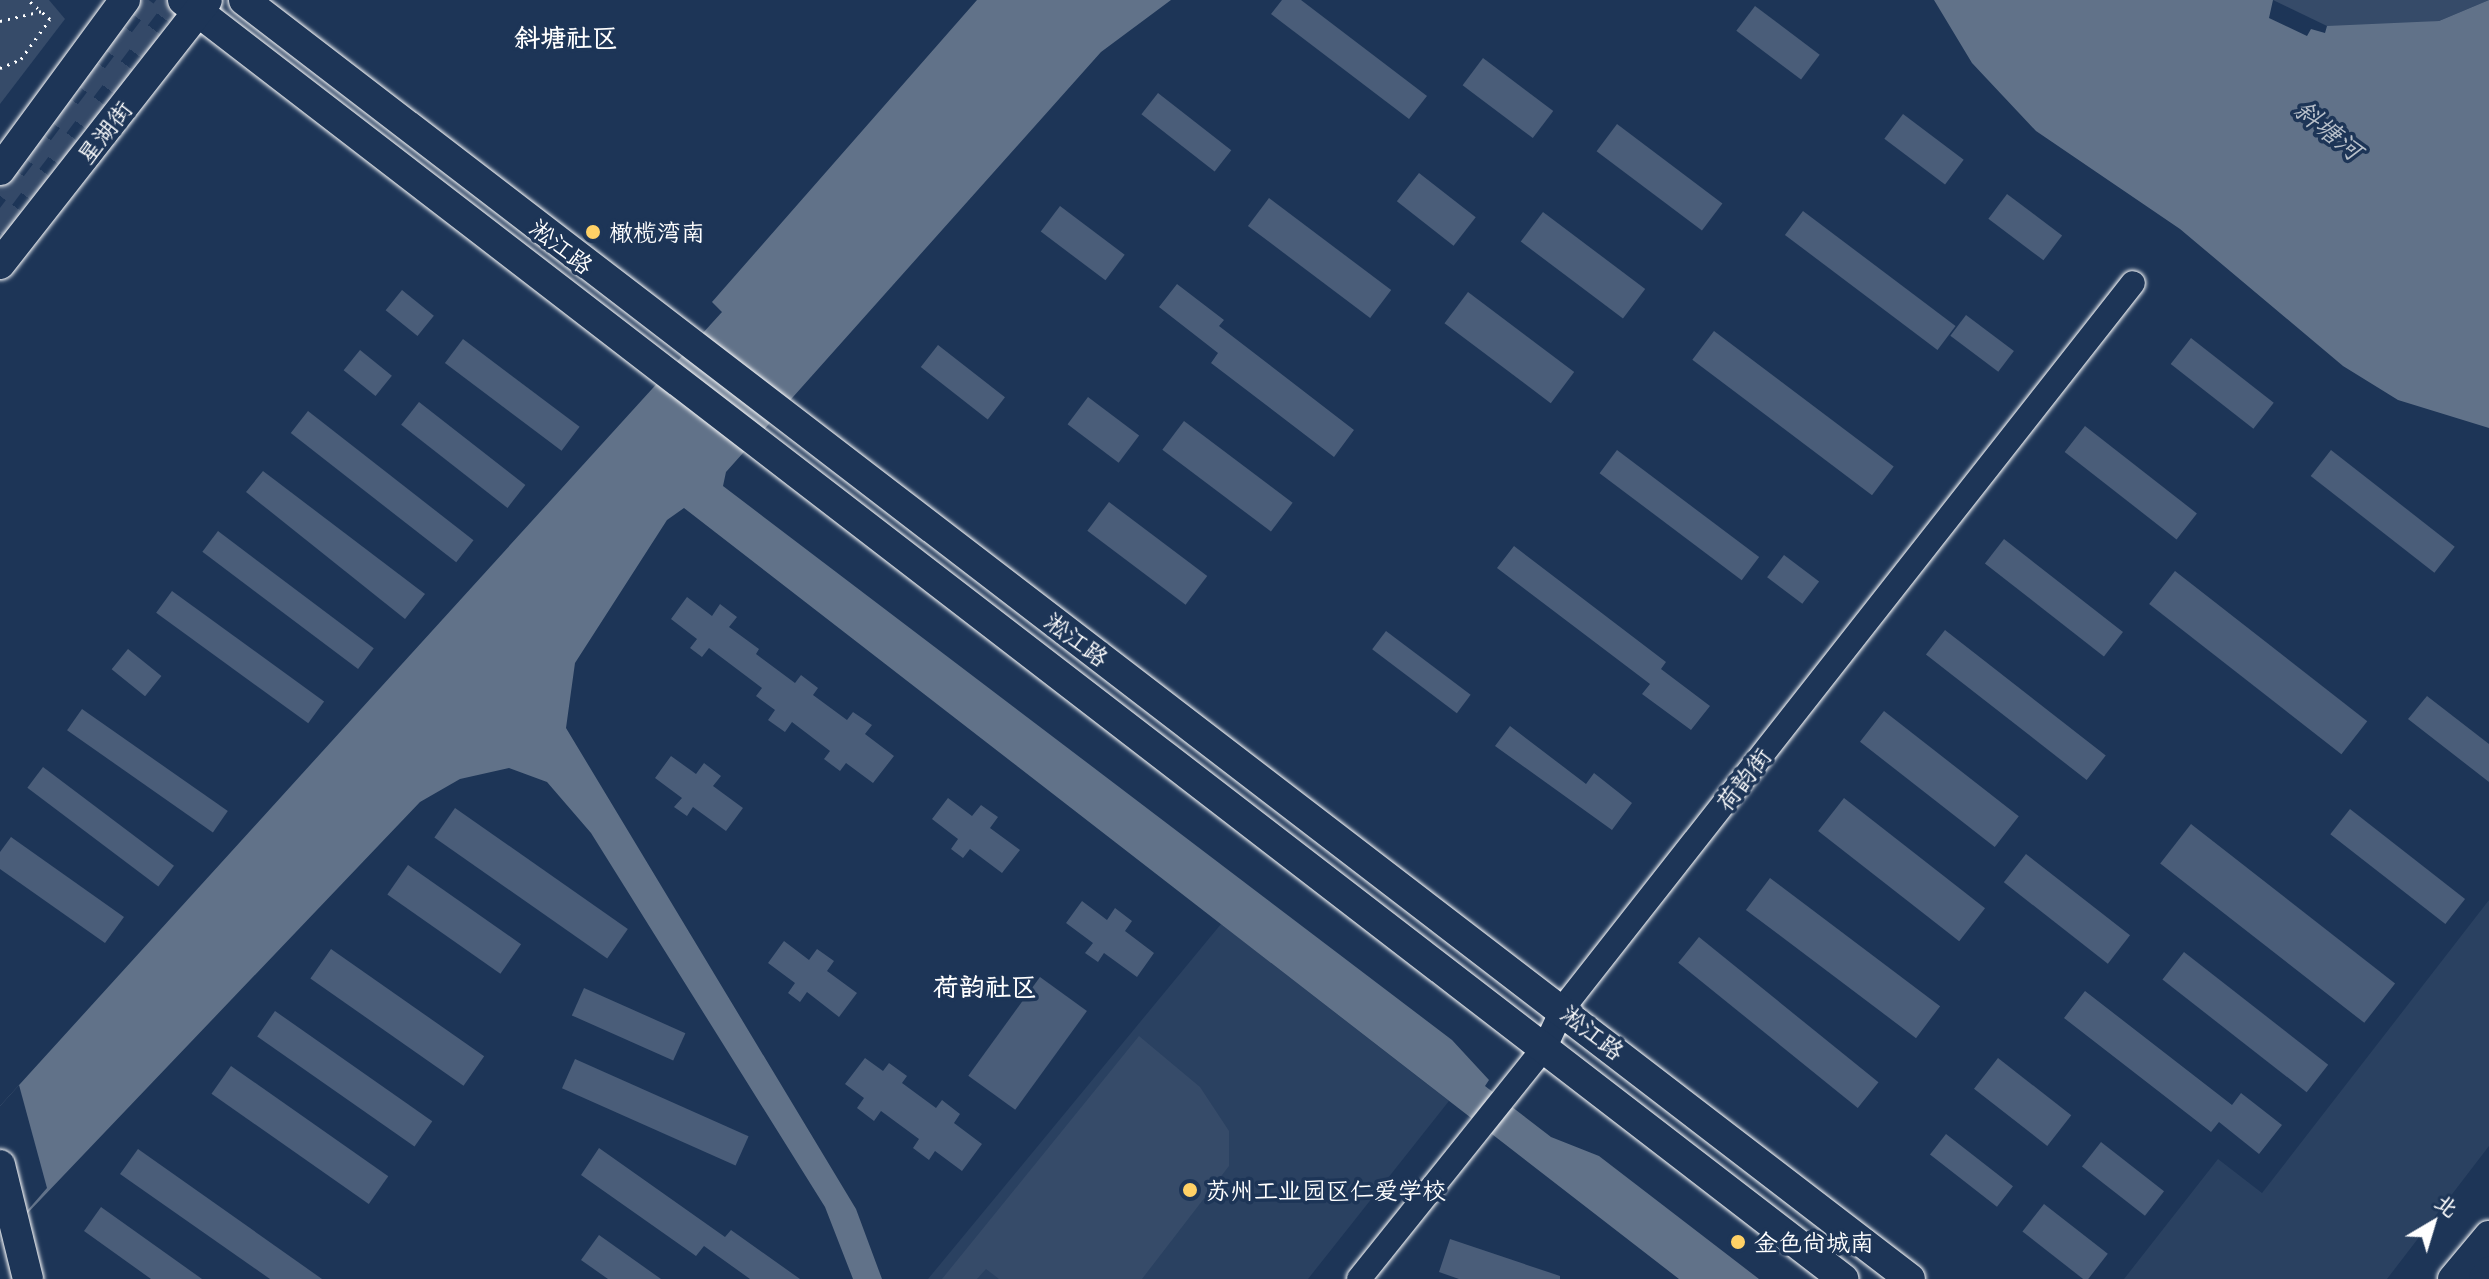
<!DOCTYPE html>
<meta charset="utf-8">
<style>
body{margin:0}
#map{position:relative;width:2489px;height:1279px;overflow:hidden;background:#1d3557;font-family:"Playpen Sans","LXGW WenKai TC",sans-serif}
div>[style]{position:absolute}
.built>*{inset:0;background:#2a4161}
.green>*{inset:0;background:#364b69}
.water>*{inset:0;background:#617289}
.pier>*{inset:0;background:#1d3557}
.building>*{inset:0;background:#4a5d79;transform-origin:0 0}
.primary-tunnel>*{height:30px;margin-top:-15px;transform-origin:0;background:repeating-linear-gradient(90deg,#344968 0 30px,transparent 0 45px)}
.path>*{height:3px;margin-top:-1.5px;transform-origin:0;background:repeating-linear-gradient(90deg,#fff 0 2px,transparent 0 8px)}
.roads{filter:drop-shadow(0 0 2px #fff) drop-shadow(0 0 2px #fff)}
.tertiary>*{height:24px;margin:-12px;padding:0 12px;transform-origin:12px;border-radius:12px;background:#1d3557}
.primary>*{height:30px;margin:-15px;padding:0 15px;transform-origin:15px;border-radius:15px;background:#1d3557}
.dots>*{width:22px;height:22px;translate:-50% -50%;box-sizing:border-box;border:4px solid #1d3557;border-radius:50%}
span{translate:-50% -50%;white-space:nowrap;text-align:center;line-height:1.15;-webkit-text-stroke:7px #1d3557;paint-order:stroke}
.street-label{font-size:24px;color:#fff}
.poi-label{font-size:24px;color:#fff}
.left{translate:0 -50%;text-align:left}
.neighbourhood-label{font-size:26px;color:#fff;font-weight:700}
.water-label{font-size:26px;color:#b8c0ca;font-style:italic}
.north{position:absolute;left:2393px;top:1183px;width:80px;height:80px;-webkit-text-stroke:6px #1d3557;paint-order:stroke;rotate:38deg;font-size:22px;font-weight:700;line-height:32px;text-align:center;color:#fff}
.north::after{content:'';display:block;margin:auto;width:28px;height:36px;background:#fff;clip-path:polygon(50% 0,100% 100%,50% 72%,0 100%)}
</style>
<div id="map">
<div class="built">
<i style="clip-path:polygon(2489px 900px,2489px 1146px,2387px 1279px,2124px 1279px,2218px 1159px,2262px 1193px)"></i>
<i style="clip-path:polygon(1221px 924px,1449px 1101px,1308px 1279px,928px 1279px)"></i>
</div>
<div class="green">
<i style="clip-path:polygon(0 0,49px 0,65px 19px,0 104px)"></i>
<i style="clip-path:polygon(2273px 0,2489px 0,2439px 21px,2382px 28px,2327px 26px)"></i>
<i style="clip-path:polygon(1139px 1036px,1200px 1087px,1229px 1131px,1229px 1166px,1142px 1279px,999px 1279px,986px 1269px,977px 1279px,942px 1279px)"></i>
</div>
<div class="water">
<i style="clip-path:polygon(977px 0,1171px 0,1101px 52px,726px 472px,723px 486px,1452px 1040px,1489px 1080px,1485px 1086px,1551px 1137px,1599px 1156px,1759px 1279px,1679px 1279px,684px 508px,667px 520px,575px 663px,566px 728px,856px 1209px,882px 1279px,853px 1279px,825px 1207px,591px 833px,547px 782px,509px 768px,460px 779px,420px 802px,0 1242px,0 1106px,722px 312px,712px 302px)"></i>
<i style="clip-path:polygon(1934px 0,2273px 0,2269px 18px,2307px 36px,2311px 29px,2325px 33px,2327px 26px,2439px 21px,2489px 0,2489px 428px,2398px 400px,2343px 366px,2180px 229px,2036px 131px,1972px 63px)"></i>
</div>
<div class="pier">
<i style="clip-path:polygon(19px 1085px,47px 1188px,0 1242px,0 1106px)"></i>
</div>
<div class="building">
<i style="clip-path:polygon(1282px 0,1301px 0,1427px 96px,1409px 119px,1271px 14px)"></i>
<i style="left:1755px;top:6px;width:81px;height:31px;rotate:37deg"></i>
<i style="left:1483px;top:58px;width:88px;height:34px;rotate:37deg"></i>
<i style="left:1158px;top:93px;width:93px;height:27px;rotate:38deg"></i>
<i style="left:1903px;top:114px;width:76px;height:31px;rotate:37deg"></i>
<i style="left:1617px;top:124px;width:132px;height:34px;rotate:37deg"></i>
<i style="left:1419px;top:173px;width:72px;height:36px;rotate:38deg"></i>
<i style="left:2007px;top:194px;width:69px;height:31px;rotate:37deg"></i>
<i style="left:1269px;top:198px;width:153px;height:35px;rotate:37deg"></i>
<i style="left:1060px;top:206px;width:81px;height:32px;rotate:37deg"></i>
<i style="left:1803px;top:211px;width:191px;height:30px;rotate:37deg"></i>
<i style="left:1543px;top:212px;width:128px;height:37px;rotate:37deg"></i>
<i style="clip-path:polygon(1177px 284px,1224px 320px,1219px 326px,1354px 430px,1334px 457px,1211px 363px,1218px 353px,1159px 307px)"></i>
<i style="left:402px;top:290px;width:41px;height:26px;rotate:39deg"></i>
<i style="left:1468px;top:292px;width:133px;height:39px;rotate:37deg"></i>
<i style="left:1966px;top:315px;width:60px;height:26px;rotate:37deg"></i>
<i style="left:1714px;top:331px;width:225px;height:36px;rotate:37deg"></i>
<i style="left:2191px;top:338px;width:105px;height:33px;rotate:38deg"></i>
<i style="left:463px;top:339px;width:146px;height:30px;rotate:37deg"></i>
<i style="left:938px;top:345px;width:85px;height:28px;rotate:38deg"></i>
<i style="left:360px;top:350px;width:41px;height:26px;rotate:39deg"></i>
<i style="left:1088px;top:397px;width:64px;height:34px;rotate:37deg"></i>
<i style="left:419px;top:402px;width:135px;height:29px;rotate:38deg"></i>
<i style="left:308px;top:411px;width:210px;height:28px;rotate:38deg"></i>
<i style="left:1184px;top:421px;width:136px;height:36px;rotate:37deg"></i>
<i style="left:2085px;top:426px;width:142px;height:33px;rotate:38deg"></i>
<i style="left:1617px;top:450px;width:178px;height:29px;rotate:37deg"></i>
<i style="left:2331px;top:450px;width:157px;height:33px;rotate:38deg"></i>
<i style="clip-path:polygon(263px 471px,425px 594px,405px 619px,246px 492px)"></i>
<i style="left:1109px;top:502px;width:123px;height:36px;rotate:37deg"></i>
<i style="left:218px;top:531px;width:195px;height:26px;rotate:37deg"></i>
<i style="left:2004px;top:539px;width:151px;height:31px;rotate:38deg"></i>
<i style="clip-path:polygon(1514px 546px,1666px 662px,1661px 669px,1710px 706px,1691px 730px,1642px 694px,1650px 684px,1497px 568px)"></i>
<i style="left:1784px;top:555px;width:44px;height:28px;rotate:37deg"></i>
<i style="left:2175px;top:571px;width:244px;height:42px;rotate:38deg"></i>
<i style="left:172px;top:591px;width:188px;height:27px;rotate:36deg"></i>
<i style="clip-path:polygon(687px 597px,712px 616px,720px 604px,737px 617px,729px 627px,759px 649px,756px 654px,795px 683px,801px 675px,818px 688px,813px 695px,847px 720px,853px 712px,872px 725px,865px 734px,894px 756px,873px 783px,846px 763px,840px 771px,824px 759px,830px 751px,792px 722px,785px 732px,768px 720px,775px 710px,756px 696px,762px 688px,709px 648px,702px 657px,690px 648px,697px 639px,671px 619px)"></i>
<i style="left:1945px;top:630px;width:204px;height:31px;rotate:38deg"></i>
<i style="left:1386px;top:631px;width:106px;height:23px;rotate:37deg"></i>
<i style="left:128px;top:649px;width:43px;height:26px;rotate:39deg"></i>
<i style="clip-path:polygon(2427px 696px,2489px 744px,2489px 782px,2408px 719px)"></i>
<i style="left:82px;top:709px;width:178px;height:26px;rotate:35deg"></i>
<i style="left:1884px;top:711px;width:171px;height:39px;rotate:38deg"></i>
<i style="clip-path:polygon(1510px 726px,1586px 784px,1594px 773px,1632px 803px,1612px 830px,1495px 746px)"></i>
<i style="clip-path:polygon(671px 756px,696px 774px,704px 763px,721px 776px,713px 786px,743px 808px,726px 831px,693px 807px,687px 816px,674px 807px,682px 798px,655px 778px)"></i>
<i style="left:43px;top:767px;width:164px;height:26px;rotate:37deg"></i>
<i style="clip-path:polygon(948px 798px,972px 816px,981px 805px,998px 817px,990px 828px,1020px 850px,1002px 873px,970px 849px,963px 858px,951px 849px,958px 839px,932px 819px)"></i>
<i style="left:1844px;top:798px;width:179px;height:42px;rotate:38deg"></i>
<i style="left:455px;top:808px;width:211px;height:36px;rotate:35deg"></i>
<i style="left:2350px;top:809px;width:146px;height:32px;rotate:38deg"></i>
<i style="left:2191px;top:824px;width:259px;height:50px;rotate:38deg"></i>
<i style="clip-path:polygon(11px 837px,124px 917px,105px 943px,0 869px,0 852px)"></i>
<i style="left:2026px;top:854px;width:132px;height:36px;rotate:38deg"></i>
<i style="left:408px;top:865px;width:138px;height:36px;rotate:35deg"></i>
<i style="left:1770px;top:878px;width:213px;height:40px;rotate:37deg"></i>
<i style="clip-path:polygon(1082px 901px,1107px 920px,1115px 908px,1132px 921px,1125px 931px,1154px 953px,1137px 977px,1104px 953px,1098px 962px,1085px 953px,1093px 943px,1066px 923px)"></i>
<i style="left:1699px;top:937px;width:231px;height:33px;rotate:39deg"></i>
<i style="clip-path:polygon(784px 941px,809px 960px,817px 949px,834px 961px,827px 971px,857px 993px,839px 1017px,807px 992px,800px 1002px,788px 993px,795px 983px,768px 963px)"></i>
<i style="left:331px;top:949px;width:187px;height:36px;rotate:35deg"></i>
<i style="left:2184px;top:952px;width:183px;height:35px;rotate:38deg"></i>
<i style="left:1040px;top:977px;width:58px;height:122px;rotate:36deg"></i>
<i style="left:584px;top:988px;width:111px;height:30px;rotate:24deg"></i>
<i style="clip-path:polygon(2085px 991px,2232px 1105px,2241px 1093px,2282px 1125px,2259px 1154px,2219px 1122px,2211px 1132px,2064px 1018px)"></i>
<i style="left:275px;top:1011px;width:192px;height:31px;rotate:35deg"></i>
<i style="clip-path:polygon(865px 1058px,883px 1071px,889px 1063px,907px 1076px,902px 1083px,936px 1108px,942px 1100px,960px 1114px,954px 1123px,982px 1144px,962px 1171px,935px 1151px,929px 1160px,913px 1148px,919px 1139px,881px 1111px,874px 1121px,857px 1108px,864px 1098px,845px 1084px)"></i>
<i style="left:1998px;top:1058px;width:93px;height:39px;rotate:38deg"></i>
<i style="left:575px;top:1059px;width:190px;height:32px;rotate:24deg"></i>
<i style="left:231px;top:1066px;width:192px;height:34px;rotate:35deg"></i>
<i style="left:1946px;top:1134px;width:85px;height:26px;rotate:38deg"></i>
<i style="left:2101px;top:1142px;width:80px;height:31px;rotate:38deg"></i>
<i style="clip-path:polygon(599px 1148px,725px 1237px,731px 1230px,800px 1279px,750px 1279px,704px 1246px,696px 1256px,581px 1175px)"></i>
<i style="clip-path:polygon(138px 1149px,322px 1279px,270px 1279px,120px 1174px)"></i>
<i style="left:2044px;top:1204px;width:81px;height:35px;rotate:38deg"></i>
<i style="clip-path:polygon(101px 1207px,202px 1279px,151px 1279px,84px 1231px)"></i>
<i style="clip-path:polygon(599px 1235px,661px 1279px,608px 1279px,581px 1260px)"></i>
<i style="clip-path:polygon(1450px 1239px,1560px 1276px,1560px 1279px,1459px 1279px,1439px 1272px)"></i>
</div>
<div class="primary-tunnel">
<i style="left:0;top:196px;width:246px;rotate:-52.9deg"></i>
<i style="left:0;top:233px;width:291px;rotate:-53.1deg"></i>
</div>
<div class="path">
<i style="left:0;top:21px;width:47px;rotate:-13.4deg"></i>
<i style="left:0;top:68px;width:23px;rotate:-23deg"></i>
<i style="left:21px;top:59px;width:49px;rotate:-54.1deg"></i>
<i style="left:50px;top:19px;width:29px;rotate:-139deg"></i>
</div>
<div class="roads">
<div class="tertiary">
<i style="left:1359px;top:1279px;width:297px;rotate:-51.3deg"></i>
<i style="left:1545px;top:1047px;width:43px;rotate:-65.2deg"></i>
<i style="left:1563px;top:1008px;width:922px;rotate:-51.83deg"></i>
</div>
<div class="primary">
<i style="left:183px;top:0;width:2096px;rotate:37.61deg"></i>
<i style="left:244px;top:0;width:2100px;rotate:37.51deg"></i>
<i style="left:0;top:170px;width:211px;rotate:-53.7deg"></i>
<i style="left:0;top:264px;width:335px;rotate:-51.9deg"></i>
<i style="left:0;top:1165px;width:117px;rotate:76.2deg"></i>
<i style="left:2453px;top:1279px;width:56px;rotate:-50.1deg"></i>
<i style="left:2484px;top:1279px;width:9px;rotate:-54deg"></i>
</div>
</div>
<div class="dots">
<i style="left:593px;top:232px;background:#ffd166"></i>
<i style="left:1190px;top:1190px;background:#ffd166"></i>
<i style="left:1738px;top:1242px;background:#ffd166"></i>
</div>
<div class="street-label">
<span style="left:104px;top:132px;rotate:-52deg">星湖街</span>
<span style="left:562px;top:246px;rotate:38deg">淞江路</span>
<span style="left:1077px;top:639px;rotate:37deg">淞江路</span>
<span style="left:1743px;top:779px;rotate:-52deg">荷韵街</span>
<span style="left:1593px;top:1032px;rotate:38deg">淞江路</span>
</div>
<div class="poi-label">
<span class="left" style="left:609px;top:232px">橄榄湾南</span>
<span class="left" style="left:1206px;top:1190px">苏州工业园区仁爱学校</span>
<span class="left" style="left:1754px;top:1242px">金色尚城南</span>
</div>
<div class="neighbourhood-label">
<span style="left:566px;top:37px">斜塘社区</span>
<span style="left:985px;top:986px">荷韵社区</span>
</div>
<div class="water-label">
<span style="left:2329px;top:129px;rotate:39deg">斜塘河</span>
</div>
<div class="north">北</div>
</div>
